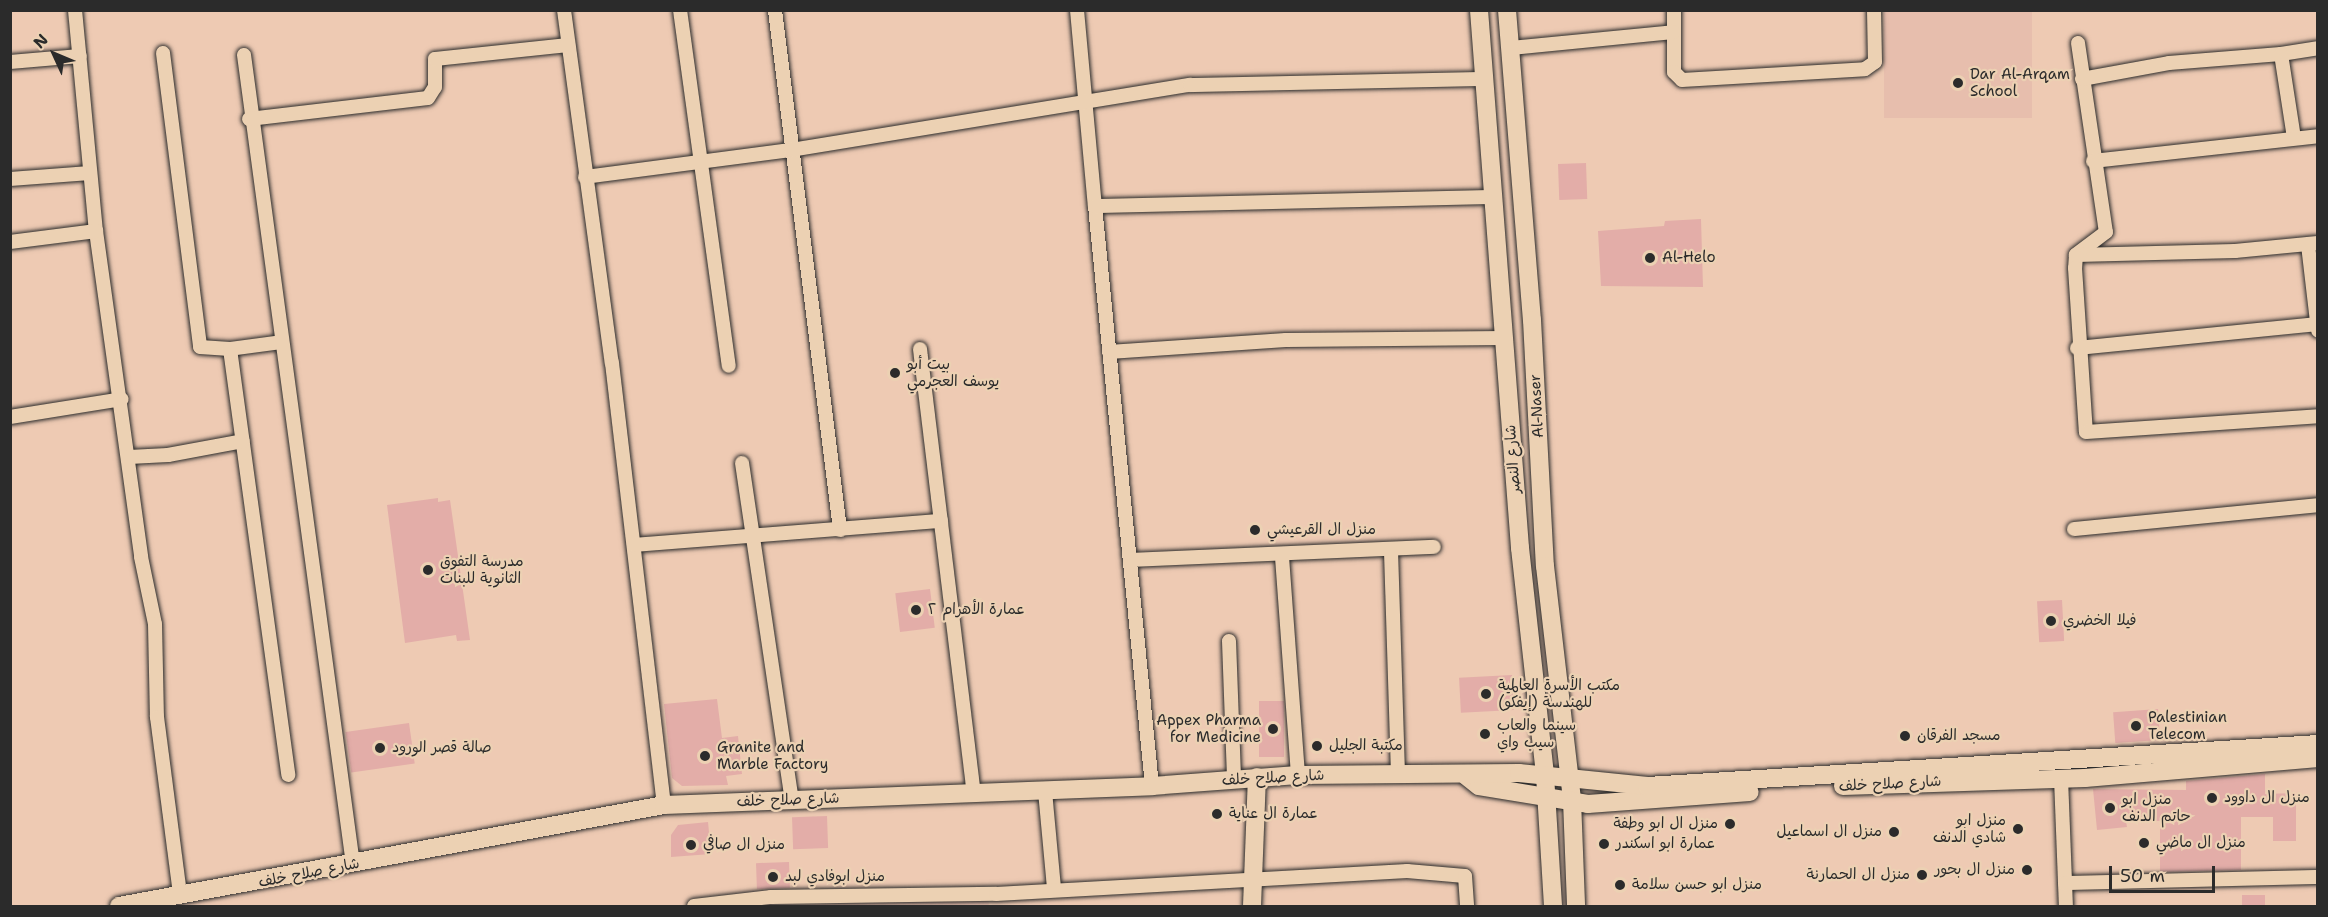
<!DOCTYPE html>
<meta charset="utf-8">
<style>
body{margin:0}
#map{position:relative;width:2328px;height:917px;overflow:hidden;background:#eecab3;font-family:"Shantell Sans","Playpen Sans Arabic",sans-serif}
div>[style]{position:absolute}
.built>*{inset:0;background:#e7bead;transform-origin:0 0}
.building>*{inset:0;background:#e3ada8;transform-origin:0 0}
.roads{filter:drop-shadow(0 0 2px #2b2b2b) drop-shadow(0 0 2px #2b2b2b)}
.street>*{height:14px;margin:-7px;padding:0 7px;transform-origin:7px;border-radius:7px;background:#ecd1b3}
.secondary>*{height:18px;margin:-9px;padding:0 9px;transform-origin:9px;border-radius:9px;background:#ecd1b3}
.dots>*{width:16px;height:16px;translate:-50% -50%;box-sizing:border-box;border:3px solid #ecd1b3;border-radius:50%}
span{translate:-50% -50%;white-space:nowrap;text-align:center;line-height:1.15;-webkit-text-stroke:4.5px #ecd1b3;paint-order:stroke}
.poi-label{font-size:15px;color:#2b2b2b}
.left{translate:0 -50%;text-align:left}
.right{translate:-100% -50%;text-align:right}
.street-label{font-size:15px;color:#2b2b2b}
.frame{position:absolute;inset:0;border:12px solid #2b2b2b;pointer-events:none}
.north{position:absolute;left:24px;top:24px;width:60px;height:60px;-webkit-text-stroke:4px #ecd1b3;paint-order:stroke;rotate:314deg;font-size:16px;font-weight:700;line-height:24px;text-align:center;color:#2b2b2b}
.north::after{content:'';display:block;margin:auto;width:21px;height:27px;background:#2b2b2b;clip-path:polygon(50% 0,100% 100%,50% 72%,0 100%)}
.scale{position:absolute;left:2109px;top:866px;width:106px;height:27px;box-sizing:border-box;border:3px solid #2b2b2b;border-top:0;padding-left:8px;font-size:18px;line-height:21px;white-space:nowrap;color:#2b2b2b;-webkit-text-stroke:4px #ecd1b3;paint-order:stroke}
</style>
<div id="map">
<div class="built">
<i style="left:1884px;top:10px;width:148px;height:108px"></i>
<i style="clip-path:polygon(988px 897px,989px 906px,798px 906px,801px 905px)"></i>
</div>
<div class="building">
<i style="left:1586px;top:163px;width:36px;height:28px;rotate:88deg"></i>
<i style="clip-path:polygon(1701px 219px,1703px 287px,1601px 286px,1598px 231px,1664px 226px,1665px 221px)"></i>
<i style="clip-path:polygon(438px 498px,438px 502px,450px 500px,470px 640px,457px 641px,456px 635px,405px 643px,387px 505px)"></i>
<i style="left:930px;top:589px;width:39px;height:35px;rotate:83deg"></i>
<i style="left:2062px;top:600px;width:41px;height:25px;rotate:87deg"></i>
<i style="left:1512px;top:675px;width:35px;height:53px;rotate:87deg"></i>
<i style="clip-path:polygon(717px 699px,722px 738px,738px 736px,742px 774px,726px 776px,728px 785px,682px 786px,672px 778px,664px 704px)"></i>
<i style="left:1259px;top:701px;width:25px;height:56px"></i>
<i style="left:2158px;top:709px;width:31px;height:45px;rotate:86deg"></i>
<i style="left:409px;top:723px;width:41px;height:64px;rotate:82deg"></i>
<i style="clip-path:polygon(2265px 774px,2265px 794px,2296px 793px,2296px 841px,2273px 841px,2273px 817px,2241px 817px,2241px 870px,2160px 872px,2160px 821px,2126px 821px,2127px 827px,2097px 830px,2093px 789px,2186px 790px,2186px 781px)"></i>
<i style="left:827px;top:816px;width:32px;height:35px;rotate:88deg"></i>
<i style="clip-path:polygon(708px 822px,711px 854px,671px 857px,671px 835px,678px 825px)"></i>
<i style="left:789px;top:862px;width:26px;height:33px;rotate:88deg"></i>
<i style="left:2242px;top:895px;width:23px;height:11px"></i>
</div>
<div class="roads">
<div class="street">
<i style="left:75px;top:10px;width:222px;rotate:84.6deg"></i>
<i style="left:96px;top:231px;width:329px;rotate:82.1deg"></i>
<i style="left:141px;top:557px;width:68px;rotate:78.2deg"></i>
<i style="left:155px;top:624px;width:93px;rotate:88.8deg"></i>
<i style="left:157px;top:717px;width:179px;rotate:82.6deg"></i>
<i style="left:564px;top:10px;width:356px;rotate:82.3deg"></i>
<i style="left:612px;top:363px;width:445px;rotate:83.3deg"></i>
<i style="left:680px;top:10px;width:359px;rotate:82.2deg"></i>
<i style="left:775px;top:10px;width:524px;rotate:82.87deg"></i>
<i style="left:1077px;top:10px;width:197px;rotate:84.8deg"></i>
<i style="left:1674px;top:10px;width:62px;rotate:90deg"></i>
<i style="left:1674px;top:72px;width:11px;rotate:45deg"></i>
<i style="left:1682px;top:80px;width:183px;rotate:-3.4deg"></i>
<i style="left:1865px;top:69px;width:12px;rotate:-35deg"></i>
<i style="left:1875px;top:62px;width:52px;rotate:-91.1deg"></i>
<i style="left:2078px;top:43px;width:191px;rotate:81.6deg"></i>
<i style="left:2106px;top:232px;width:38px;rotate:143deg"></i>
<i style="left:2076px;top:255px;width:13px;rotate:94deg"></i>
<i style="left:2075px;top:268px;width:164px;rotate:86.2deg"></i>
<i style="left:2086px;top:432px;width:233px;rotate:-3.9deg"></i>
<i style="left:1511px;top:48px;width:163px;rotate:-5.6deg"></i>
<i style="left:163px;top:53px;width:296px;rotate:82.8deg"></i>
<i style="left:200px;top:347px;width:30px;rotate:4deg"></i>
<i style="left:230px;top:349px;width:52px;rotate:-7.7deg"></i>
<i style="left:2281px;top:54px;width:37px;rotate:-9deg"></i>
<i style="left:244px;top:55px;width:816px;rotate:82.33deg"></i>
<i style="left:10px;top:62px;width:70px;rotate:-4.9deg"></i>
<i style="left:2082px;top:79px;width:88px;rotate:-10.4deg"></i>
<i style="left:2169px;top:63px;width:112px;rotate:-4.6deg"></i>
<i style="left:2281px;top:54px;width:85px;rotate:81.2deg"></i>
<i style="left:249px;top:119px;width:180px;rotate:-6.7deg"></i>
<i style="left:428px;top:98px;width:13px;rotate:-58deg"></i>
<i style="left:435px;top:87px;width:28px;rotate:-90deg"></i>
<i style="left:435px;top:59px;width:134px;rotate:-6deg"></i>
<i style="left:2093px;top:161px;width:226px;rotate:-6.3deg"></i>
<i style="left:585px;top:177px;width:208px;rotate:-7.5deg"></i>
<i style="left:791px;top:150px;width:404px;rotate:-9.3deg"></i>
<i style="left:1190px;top:85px;width:295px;rotate:-1.2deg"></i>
<i style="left:10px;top:179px;width:80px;rotate:-4.3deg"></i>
<i style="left:10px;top:242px;width:87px;rotate:-7.3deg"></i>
<i style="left:2308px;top:245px;width:86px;rotate:83.3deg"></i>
<i style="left:2076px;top:255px;width:159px;rotate:-1.4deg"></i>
<i style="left:2235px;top:251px;width:83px;rotate:-5.5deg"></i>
<i style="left:2077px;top:348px;width:240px;rotate:-5.7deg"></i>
<i style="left:230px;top:349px;width:430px;rotate:82.2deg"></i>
<i style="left:920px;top:349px;width:448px;rotate:83.1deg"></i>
<i style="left:1109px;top:352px;width:177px;rotate:-3.9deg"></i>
<i style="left:1286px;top:340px;width:218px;rotate:-0.5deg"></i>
<i style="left:10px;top:417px;width:113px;rotate:-9.1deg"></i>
<i style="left:129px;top:457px;width:39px;rotate:-3deg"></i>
<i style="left:168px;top:455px;width:76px;rotate:-10.6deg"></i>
<i style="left:742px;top:463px;width:341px;rotate:81.6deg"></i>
<i style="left:2074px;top:529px;width:245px;rotate:-5.6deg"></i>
<i style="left:634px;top:545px;width:308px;rotate:-4.5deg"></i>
<i style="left:1391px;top:551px;width:223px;rotate:88.2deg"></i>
<i style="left:1282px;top:557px;width:219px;rotate:85.8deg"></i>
<i style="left:1131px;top:560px;width:303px;rotate:-2.5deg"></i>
<i style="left:1229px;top:641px;width:139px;rotate:87.9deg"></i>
<i style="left:2061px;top:778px;width:128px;rotate:87.8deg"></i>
<i style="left:1152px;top:786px;width:583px;rotate:-95.61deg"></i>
<i style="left:1095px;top:206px;width:399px;rotate:-1.3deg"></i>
<i style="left:1045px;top:791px;width:97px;rotate:84.7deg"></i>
<i style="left:2065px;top:883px;width:253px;rotate:-1.4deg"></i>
<i style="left:694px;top:906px;width:78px;rotate:-6.7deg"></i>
<i style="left:771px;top:897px;width:225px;rotate:-0.8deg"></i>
<i style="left:996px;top:894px;width:412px;rotate:-3.2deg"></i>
<i style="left:1407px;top:871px;width:58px;rotate:4.9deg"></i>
<i style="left:1465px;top:876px;width:30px;rotate:86deg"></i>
</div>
<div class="secondary">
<i style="left:1479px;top:10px;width:540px;rotate:85.64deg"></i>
<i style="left:1520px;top:548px;width:228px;rotate:83.7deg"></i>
<i style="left:1545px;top:775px;width:131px;rotate:86.5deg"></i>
<i style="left:1507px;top:10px;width:311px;rotate:85.4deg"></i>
<i style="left:1532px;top:320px;width:246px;rotate:87deg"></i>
<i style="left:1545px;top:566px;width:236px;rotate:83.4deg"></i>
<i style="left:1572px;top:800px;width:106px;rotate:87.8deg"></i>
<i style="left:1466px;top:776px;width:16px;rotate:38deg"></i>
<i style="left:1479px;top:786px;width:110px;rotate:9.4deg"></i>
<i style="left:1588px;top:804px;width:162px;rotate:-4.2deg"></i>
<i style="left:1843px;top:786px;width:242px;rotate:-1.9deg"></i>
<i style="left:2085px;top:778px;width:234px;rotate:-4.9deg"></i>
<i style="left:119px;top:906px;width:554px;rotate:-10.5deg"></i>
<i style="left:664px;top:805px;width:488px;rotate:-2.2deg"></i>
<i style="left:1152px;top:786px;width:146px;rotate:-4.3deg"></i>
<i style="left:1298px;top:775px;width:221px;rotate:-0.5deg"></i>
<i style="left:1519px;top:773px;width:129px;rotate:5.8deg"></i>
<i style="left:1647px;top:786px;width:672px;rotate:-3.58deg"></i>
<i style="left:1252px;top:906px;width:129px;rotate:-87.8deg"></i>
</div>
</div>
<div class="dots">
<i style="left:1958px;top:83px;background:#2b2b2b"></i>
<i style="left:1650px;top:258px;background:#2b2b2b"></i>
<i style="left:895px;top:373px;background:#2b2b2b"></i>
<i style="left:1255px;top:530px;background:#2b2b2b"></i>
<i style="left:428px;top:570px;background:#2b2b2b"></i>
<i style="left:916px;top:610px;background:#2b2b2b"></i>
<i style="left:2051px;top:621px;background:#2b2b2b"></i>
<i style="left:1486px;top:694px;background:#2b2b2b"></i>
<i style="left:2136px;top:726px;background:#2b2b2b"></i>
<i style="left:1273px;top:729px;background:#2b2b2b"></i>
<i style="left:1485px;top:734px;background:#2b2b2b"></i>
<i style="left:1905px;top:736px;background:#2b2b2b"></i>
<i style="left:1317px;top:746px;background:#2b2b2b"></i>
<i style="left:380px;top:748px;background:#2b2b2b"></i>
<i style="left:705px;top:756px;background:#2b2b2b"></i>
<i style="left:2212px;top:798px;background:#2b2b2b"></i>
<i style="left:2110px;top:808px;background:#2b2b2b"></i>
<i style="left:1217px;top:814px;background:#2b2b2b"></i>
<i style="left:1730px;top:824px;background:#2b2b2b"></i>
<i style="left:2018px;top:829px;background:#2b2b2b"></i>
<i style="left:1894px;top:832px;background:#2b2b2b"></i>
<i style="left:2144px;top:843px;background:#2b2b2b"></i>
<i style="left:1604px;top:844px;background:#2b2b2b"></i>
<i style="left:691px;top:845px;background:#2b2b2b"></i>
<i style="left:2027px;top:870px;background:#2b2b2b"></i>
<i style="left:1922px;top:875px;background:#2b2b2b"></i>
<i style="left:773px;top:877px;background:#2b2b2b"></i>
<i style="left:1620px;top:885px;background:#2b2b2b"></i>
</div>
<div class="poi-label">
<span class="left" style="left:1970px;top:83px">Dar Al-Arqam<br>School</span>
<span class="left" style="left:1662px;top:258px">Al-Helo</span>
<span class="left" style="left:907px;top:373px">بيت أبو<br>يوسف العجرمي</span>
<span class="left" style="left:1267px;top:530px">منزل ال القرعيشي</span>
<span class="left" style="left:440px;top:570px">مدرسة التفوق<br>الثانوية للبنات</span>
<span class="left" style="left:928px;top:610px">عمارة الأهرام ٢</span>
<span class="left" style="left:2063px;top:621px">فيلا الخضري</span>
<span class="left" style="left:1498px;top:694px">مكتب الأسرة العالمية<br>للهندسة (إيفكو)</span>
<span class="left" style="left:2148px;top:726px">Palestinian<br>Telecom</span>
<span class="right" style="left:1261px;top:729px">Appex Pharma<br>for Medicine</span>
<span class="left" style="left:1497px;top:734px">سينما والعاب<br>سيب واي</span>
<span class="left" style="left:1917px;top:736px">مسجد الفرقان</span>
<span class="left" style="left:1329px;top:746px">مكتبة الجليل</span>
<span class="left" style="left:717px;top:756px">Granite and<br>Marble Factory</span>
<span class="left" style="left:392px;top:748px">صالة قصر الورود</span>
<span class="left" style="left:2224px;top:798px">منزل ال داوود</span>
<span class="left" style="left:2122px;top:808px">منزل ابو<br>حاتم الدنف</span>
<span class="left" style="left:1229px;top:814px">عمارة ال عناية</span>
<span class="right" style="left:2006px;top:829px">منزل ابو<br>شادي الدنف</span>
<span class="right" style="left:1718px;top:824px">منزل ال ابو وطفة</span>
<span class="right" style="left:1882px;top:832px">منزل ال اسماعيل</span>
<span class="left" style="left:2156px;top:843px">منزل ال ماضي</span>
<span class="left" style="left:1616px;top:844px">عمارة ابو اسكندر</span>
<span class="left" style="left:703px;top:845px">منزل ال صافي</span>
<span class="right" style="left:2015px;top:870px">منزل ال بحور</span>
<span class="right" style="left:1910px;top:875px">منزل ال الحمارنة</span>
<span class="left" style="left:785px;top:877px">منزل ابوفادي لبد</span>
<span class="left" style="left:1632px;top:885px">منزل ابو حسن سلامة</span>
</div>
<div class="street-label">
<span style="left:1537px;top:406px;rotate:-93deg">Al-Naser</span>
<span style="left:1513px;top:459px;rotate:-94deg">شارع النصر</span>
<span style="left:1273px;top:778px;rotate:-3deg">شارع صلاح خلف</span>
<span style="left:1890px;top:784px;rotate:-3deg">شارع صلاح خلف</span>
<span style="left:788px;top:800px;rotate:-2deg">شارع صلاح خلف</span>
<span style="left:309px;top:873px;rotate:-11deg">شارع صلاح خلف</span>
</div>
<div class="frame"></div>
<div class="north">N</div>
<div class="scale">50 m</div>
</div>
